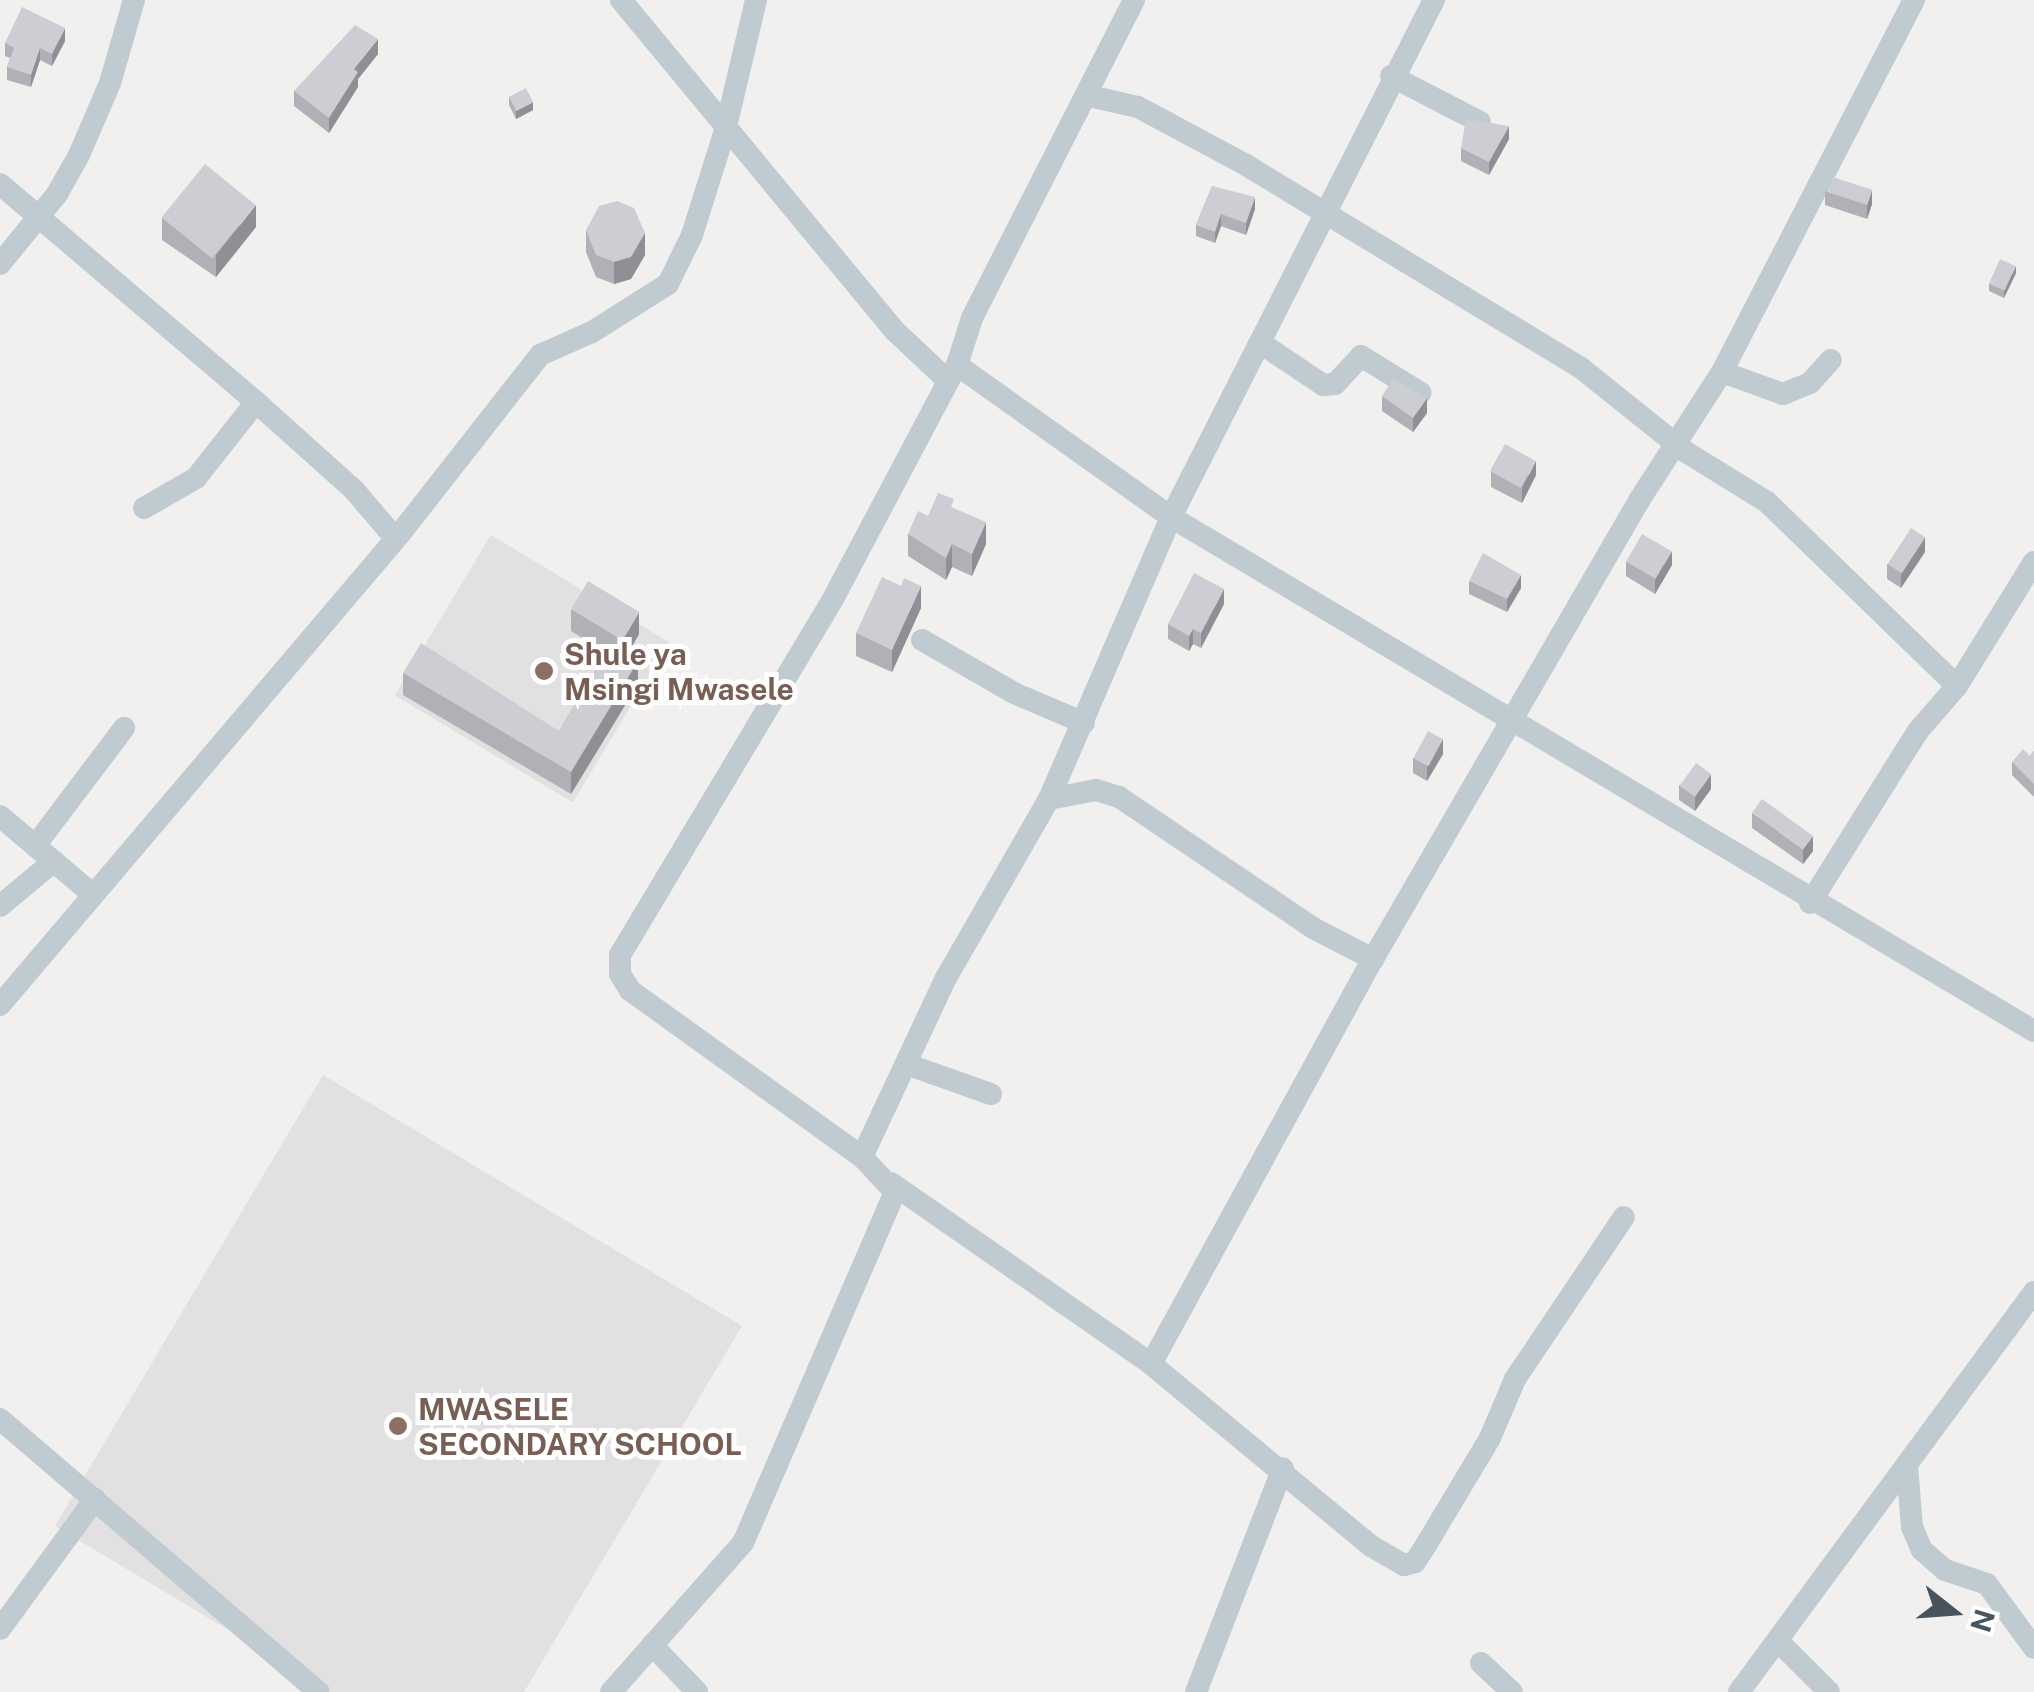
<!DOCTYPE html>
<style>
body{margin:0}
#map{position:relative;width:2034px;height:1692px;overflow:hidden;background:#f2efef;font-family:"Public Sans",sans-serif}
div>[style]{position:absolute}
.education>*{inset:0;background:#e3e0e1;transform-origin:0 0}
.street>*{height:22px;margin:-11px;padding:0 11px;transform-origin:11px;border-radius:11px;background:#bfcad1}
.wall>*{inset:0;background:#afb1b6}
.shaded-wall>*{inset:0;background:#8f9094}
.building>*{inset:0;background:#ccced4;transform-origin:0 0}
.dots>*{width:28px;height:28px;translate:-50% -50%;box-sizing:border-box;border:5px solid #fff;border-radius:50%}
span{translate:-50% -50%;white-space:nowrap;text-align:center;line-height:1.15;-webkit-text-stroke:10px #fff;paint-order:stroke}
.education-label{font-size:30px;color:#785e54;font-weight:700}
.left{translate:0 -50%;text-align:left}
.north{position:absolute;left:1904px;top:1562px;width:100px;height:100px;-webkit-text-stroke:8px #fff;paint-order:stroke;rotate:107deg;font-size:28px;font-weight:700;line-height:40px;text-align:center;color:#47535d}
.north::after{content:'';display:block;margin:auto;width:35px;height:45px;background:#47535d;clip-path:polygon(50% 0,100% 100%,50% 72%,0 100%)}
</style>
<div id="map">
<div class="education">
<i style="left:491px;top:535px;width:208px;height:187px;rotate:31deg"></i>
<i style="clip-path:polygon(323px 1075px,742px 1326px,524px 1692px,332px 1692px,55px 1526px)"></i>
</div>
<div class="street">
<i style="left:621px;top:0;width:430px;rotate:50.4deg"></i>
<i style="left:895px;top:331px;width:73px;rotate:43.3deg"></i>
<i style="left:1391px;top:76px;width:100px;rotate:27.3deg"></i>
<i style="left:1089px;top:96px;width:50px;rotate:12.7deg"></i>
<i style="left:1138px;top:107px;width:123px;rotate:28.2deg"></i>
<i style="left:1246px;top:165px;width:392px;rotate:31.2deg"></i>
<i style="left:1581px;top:368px;width:134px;rotate:38.7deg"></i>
<i style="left:1686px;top:452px;width:95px;rotate:31.7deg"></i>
<i style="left:1767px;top:502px;width:264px;rotate:44.1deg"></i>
<i style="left:1957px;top:686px;width:146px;rotate:-58.2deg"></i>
<i style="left:0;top:184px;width:336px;rotate:40.4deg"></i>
<i style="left:256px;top:402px;width:132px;rotate:41.9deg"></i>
<i style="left:354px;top:490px;width:63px;rotate:49.5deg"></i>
<i style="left:0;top:264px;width:90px;rotate:-50.8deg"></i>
<i style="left:57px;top:194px;width:45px;rotate:-60.6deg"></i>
<i style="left:79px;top:155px;width:78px;rotate:-66.7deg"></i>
<i style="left:110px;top:83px;width:86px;rotate:-73.9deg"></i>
<i style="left:1262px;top:344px;width:73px;rotate:33.9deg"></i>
<i style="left:1323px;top:385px;width:12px;rotate:-5deg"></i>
<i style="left:1335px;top:384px;width:38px;rotate:-47deg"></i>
<i style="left:1361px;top:356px;width:70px;rotate:31.7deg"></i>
<i style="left:957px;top:365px;width:262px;rotate:35.4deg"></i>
<i style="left:1171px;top:517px;width:1004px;rotate:30.78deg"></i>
<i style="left:1722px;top:372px;width:65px;rotate:19.8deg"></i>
<i style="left:1783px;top:394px;width:29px;rotate:-22deg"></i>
<i style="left:1810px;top:383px;width:31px;rotate:-48deg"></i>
<i style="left:144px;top:508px;width:60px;rotate:-30deg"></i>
<i style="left:196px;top:478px;width:97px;rotate:-51.7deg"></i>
<i style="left:922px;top:640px;width:106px;rotate:29.9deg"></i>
<i style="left:1014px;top:693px;width:76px;rotate:23.2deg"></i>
<i style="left:1049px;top:799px;width:48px;rotate:-10.8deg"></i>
<i style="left:1096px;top:790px;width:24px;rotate:17deg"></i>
<i style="left:1119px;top:797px;width:234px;rotate:34deg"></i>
<i style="left:1313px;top:928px;width:68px;rotate:27.3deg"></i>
<i style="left:0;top:816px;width:119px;rotate:40.2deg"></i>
<i style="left:35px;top:846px;width:148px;rotate:-53deg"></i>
<i style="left:1810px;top:903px;width:203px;rotate:-57.9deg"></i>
<i style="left:1918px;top:731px;width:60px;rotate:-49.1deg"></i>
<i style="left:0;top:906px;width:70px;rotate:-39.8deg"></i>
<i style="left:0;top:1005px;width:617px;rotate:-49.67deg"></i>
<i style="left:399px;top:535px;width:229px;rotate:-51.9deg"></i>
<i style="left:540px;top:355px;width:57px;rotate:-23.9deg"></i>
<i style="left:592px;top:332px;width:90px;rotate:-32.3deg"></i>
<i style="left:668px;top:284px;width:55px;rotate:-63.9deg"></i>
<i style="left:692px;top:235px;width:113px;rotate:-72.5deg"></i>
<i style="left:726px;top:127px;width:130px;rotate:-76.7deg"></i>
<i style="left:909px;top:1065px;width:87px;rotate:19.5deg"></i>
<i style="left:862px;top:1157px;width:198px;rotate:-64.9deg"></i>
<i style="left:946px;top:978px;width:207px;rotate:-60.1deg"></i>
<i style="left:1049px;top:799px;width:307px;rotate:-66.6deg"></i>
<i style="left:1171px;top:517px;width:580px;rotate:-63.04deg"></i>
<i style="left:891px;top:1183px;width:317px;rotate:34.8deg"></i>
<i style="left:1151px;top:1364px;width:286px;rotate:39.6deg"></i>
<i style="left:1371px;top:1546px;width:38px;rotate:30deg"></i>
<i style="left:1404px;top:1565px;width:11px;rotate:-15deg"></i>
<i style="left:1415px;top:1562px;width:20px;rotate:-57deg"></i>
<i style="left:1426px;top:1545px;width:125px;rotate:-59.1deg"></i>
<i style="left:1490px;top:1438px;width:64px;rotate:-67deg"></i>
<i style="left:1515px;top:1379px;width:195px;rotate:-56.1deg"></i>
<i style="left:1151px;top:1364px;width:462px;rotate:-61.3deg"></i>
<i style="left:1373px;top:959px;width:532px;rotate:-59.87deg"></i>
<i style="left:1640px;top:499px;width:151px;rotate:-57.2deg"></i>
<i style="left:1722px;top:372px;width:419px;rotate:-62.7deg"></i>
<i style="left:0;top:1419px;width:420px;rotate:40.6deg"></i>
<i style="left:1907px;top:1466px;width:61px;rotate:85.3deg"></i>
<i style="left:1912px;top:1527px;width:25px;rotate:67deg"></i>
<i style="left:1922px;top:1550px;width:30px;rotate:41deg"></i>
<i style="left:1945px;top:1570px;width:44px;rotate:18.4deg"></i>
<i style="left:1987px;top:1584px;width:79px;rotate:53.7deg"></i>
<i style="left:0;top:1629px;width:161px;rotate:-53.8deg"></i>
<i style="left:1780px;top:1643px;width:69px;rotate:45deg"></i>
<i style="left:652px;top:1645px;width:65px;rotate:46.2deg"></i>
<i style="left:1481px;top:1663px;width:42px;rotate:43.1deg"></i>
<i style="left:611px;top:1692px;width:199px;rotate:-48.5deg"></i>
<i style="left:743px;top:1543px;width:382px;rotate:-66.6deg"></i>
<i style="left:895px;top:1192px;width:48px;rotate:-133.3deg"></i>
<i style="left:862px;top:1157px;width:286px;rotate:-144.3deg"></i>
<i style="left:630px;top:990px;width:19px;rotate:-122deg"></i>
<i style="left:620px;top:974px;width:19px;rotate:-90deg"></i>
<i style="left:620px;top:955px;width:417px;rotate:-59.1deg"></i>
<i style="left:834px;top:597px;width:263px;rotate:-62.1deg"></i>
<i style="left:957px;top:365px;width:49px;rotate:-72.3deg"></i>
<i style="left:972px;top:318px;width:357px;rotate:-63deg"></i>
<i style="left:1196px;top:1692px;width:240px;rotate:-68.8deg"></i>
<i style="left:1739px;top:1692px;width:497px;rotate:-53.6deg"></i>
</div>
<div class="wall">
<i style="clip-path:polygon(65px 41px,52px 66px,40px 60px,31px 87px,7px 80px,7px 67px,10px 58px,5px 56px,5px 43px)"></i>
<i style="clip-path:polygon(378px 54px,358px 79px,358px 87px,329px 133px,294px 106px,294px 91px)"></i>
<i style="clip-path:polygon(509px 97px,533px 110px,516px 119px,509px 105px)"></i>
<i style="clip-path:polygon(1509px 139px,1489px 175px,1461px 161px,1461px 148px)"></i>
<i style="clip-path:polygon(1212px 186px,1255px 209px,1246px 235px,1221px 226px,1215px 243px,1196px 236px,1196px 225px)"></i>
<i style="clip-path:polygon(1825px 191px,1872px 204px,1867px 219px,1825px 205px)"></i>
<i style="clip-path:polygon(162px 218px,256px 227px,216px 277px,162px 240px)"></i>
<i style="clip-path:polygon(586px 230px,645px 255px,631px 279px,614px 284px,596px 277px,586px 252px)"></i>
<i style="clip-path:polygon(2016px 273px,2004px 298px,1989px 291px,1989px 284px)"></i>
<i style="clip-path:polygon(1382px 396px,1427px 413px,1413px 432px,1382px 411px)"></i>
<i style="clip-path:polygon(1491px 472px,1536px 475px,1522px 503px,1491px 487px)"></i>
<i style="clip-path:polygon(954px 508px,986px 544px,972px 576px,952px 567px,946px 580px,908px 556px,908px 534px,928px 516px)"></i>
<i style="clip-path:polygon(1925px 552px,1901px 588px,1887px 579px,1887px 564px)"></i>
<i style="clip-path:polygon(1626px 562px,1672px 565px,1655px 594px,1626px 576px)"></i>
<i style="clip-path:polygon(1469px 581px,1521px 588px,1507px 612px,1469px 594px)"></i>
<i style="clip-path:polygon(1224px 604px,1201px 648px,1193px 644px,1189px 651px,1168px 639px,1168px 624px)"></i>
<i style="clip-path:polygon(921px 608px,892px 672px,856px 656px,856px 633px)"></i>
<i style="clip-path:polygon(571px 609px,639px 634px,627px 655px,638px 684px,571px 794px,403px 695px,403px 673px,559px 731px,606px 652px,571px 631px)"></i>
<i style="clip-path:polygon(2034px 751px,2034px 797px,2012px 775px,2012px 762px,2030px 756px)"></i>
<i style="clip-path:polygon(1443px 754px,1427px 781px,1413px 773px,1413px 758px)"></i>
<i style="clip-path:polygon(1679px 785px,1711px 789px,1695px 811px,1679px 800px)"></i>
<i style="clip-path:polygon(1752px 813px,1813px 851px,1803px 864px,1752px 828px)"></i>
</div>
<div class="shaded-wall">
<i style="clip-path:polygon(65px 28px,65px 41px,52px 66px,52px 54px)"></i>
<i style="clip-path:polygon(378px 39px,378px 54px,358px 79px,358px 87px,329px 133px,329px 118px,354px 69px)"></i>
<i style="clip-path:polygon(40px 48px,40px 60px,31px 87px,31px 75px)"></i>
<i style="clip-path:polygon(533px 102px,533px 110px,516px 119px,516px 111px)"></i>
<i style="clip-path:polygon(1509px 126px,1509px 139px,1489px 175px,1489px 162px)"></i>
<i style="clip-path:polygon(1872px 190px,1872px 204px,1867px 219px,1867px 205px)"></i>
<i style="clip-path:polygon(1255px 197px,1255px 209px,1246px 235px,1246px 223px)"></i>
<i style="clip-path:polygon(256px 205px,256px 227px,216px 277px,216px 255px)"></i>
<i style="clip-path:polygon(1221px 214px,1221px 226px,1215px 243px,1215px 232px)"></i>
<i style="clip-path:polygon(645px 233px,645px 255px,631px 279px,614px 284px,614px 262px)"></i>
<i style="clip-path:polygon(2016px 266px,2016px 273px,2004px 298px,2004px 291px)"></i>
<i style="clip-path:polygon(1427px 398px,1427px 413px,1413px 432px,1413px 418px)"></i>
<i style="clip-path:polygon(1536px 461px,1536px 475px,1522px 503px,1522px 488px)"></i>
<i style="clip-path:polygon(986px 522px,986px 544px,972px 576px,972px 554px)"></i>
<i style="clip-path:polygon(1925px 537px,1925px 552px,1901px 588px,1901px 573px)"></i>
<i style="clip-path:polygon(952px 544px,952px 567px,946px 580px,946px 558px)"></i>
<i style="clip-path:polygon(1672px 551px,1672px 565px,1655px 594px,1655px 580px)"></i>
<i style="clip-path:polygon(1521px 575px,1521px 588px,1507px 612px,1507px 599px)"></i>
<i style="clip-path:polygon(921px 586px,921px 608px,892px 672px,892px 650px)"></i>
<i style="clip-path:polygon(1224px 589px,1224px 604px,1201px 648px,1201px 633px)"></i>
<i style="clip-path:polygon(639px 612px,639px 634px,623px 662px,623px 640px)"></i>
<i style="clip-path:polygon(1193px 629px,1193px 644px,1189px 651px,1189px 636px)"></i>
<i style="clip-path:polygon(638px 661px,638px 684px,571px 794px,571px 772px)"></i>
<i style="clip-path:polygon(1443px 739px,1443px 754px,1427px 781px,1427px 766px)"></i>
<i style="clip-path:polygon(1711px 774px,1711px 789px,1695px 811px,1695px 797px)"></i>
<i style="clip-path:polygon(1813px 836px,1813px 851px,1803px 864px,1803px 849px)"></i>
</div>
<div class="building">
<i style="clip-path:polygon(22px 7px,65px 28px,52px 54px,40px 48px,31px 75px,7px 67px,14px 48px,5px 43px)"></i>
<i style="clip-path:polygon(355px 25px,378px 39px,354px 69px,358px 72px,329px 118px,294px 91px)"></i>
<i style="left:526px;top:88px;width:16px;height:19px;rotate:63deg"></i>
<i style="clip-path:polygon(1466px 119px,1509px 126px,1489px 162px,1461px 148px)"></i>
<i style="left:205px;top:164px;width:65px;height:69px;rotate:39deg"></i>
<i style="left:1833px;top:177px;width:41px;height:16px;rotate:18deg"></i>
<i style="clip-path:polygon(1212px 186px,1255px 197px,1246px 223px,1221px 214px,1215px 232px,1196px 225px)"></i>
<i style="clip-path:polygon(617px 201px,634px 208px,645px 233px,631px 257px,614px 262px,596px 255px,586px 230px,599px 206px)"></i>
<i style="left:2000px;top:259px;width:17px;height:27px;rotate:24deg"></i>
<i style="clip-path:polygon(1393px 379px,1427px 398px,1413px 418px,1382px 396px)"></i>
<i style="left:1505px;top:444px;width:35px;height:31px;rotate:29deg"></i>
<i style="clip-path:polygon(938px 493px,954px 499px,951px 507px,986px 522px,972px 554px,952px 544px,946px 558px,908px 534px,918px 511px,928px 516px)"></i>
<i style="left:1911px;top:528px;width:17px;height:43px;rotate:33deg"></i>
<i style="left:1642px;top:534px;width:34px;height:32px;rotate:30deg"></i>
<i style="clip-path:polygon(1483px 553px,1521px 575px,1507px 599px,1469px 581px)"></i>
<i style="clip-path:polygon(1194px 573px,1224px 589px,1201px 633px,1193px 629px,1189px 636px,1168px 624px)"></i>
<i style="clip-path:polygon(882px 577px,901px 586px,904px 578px,921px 586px,892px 650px,856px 633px)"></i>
<i style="left:588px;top:581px;width:60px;height:33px;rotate:31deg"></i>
<i style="clip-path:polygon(421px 643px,559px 731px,611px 645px,638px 661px,571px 772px,403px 673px)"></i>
<i style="left:1428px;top:731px;width:17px;height:31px;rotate:28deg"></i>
<i style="clip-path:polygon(2023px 749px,2030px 756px,2034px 751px,2034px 784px,2012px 762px)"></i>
<i style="left:1696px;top:763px;width:19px;height:28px;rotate:36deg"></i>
<i style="left:1762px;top:799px;width:63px;height:17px;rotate:36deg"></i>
</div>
<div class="dots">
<i style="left:544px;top:671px;background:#8d6e63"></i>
<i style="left:398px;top:1426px;background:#8d6e63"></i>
</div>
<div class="education-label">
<span class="left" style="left:564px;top:671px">Shule ya<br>Msingi Mwasele</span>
<span class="left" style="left:418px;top:1426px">MWASELE<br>SECONDARY SCHOOL</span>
</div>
<div class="north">N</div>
</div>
